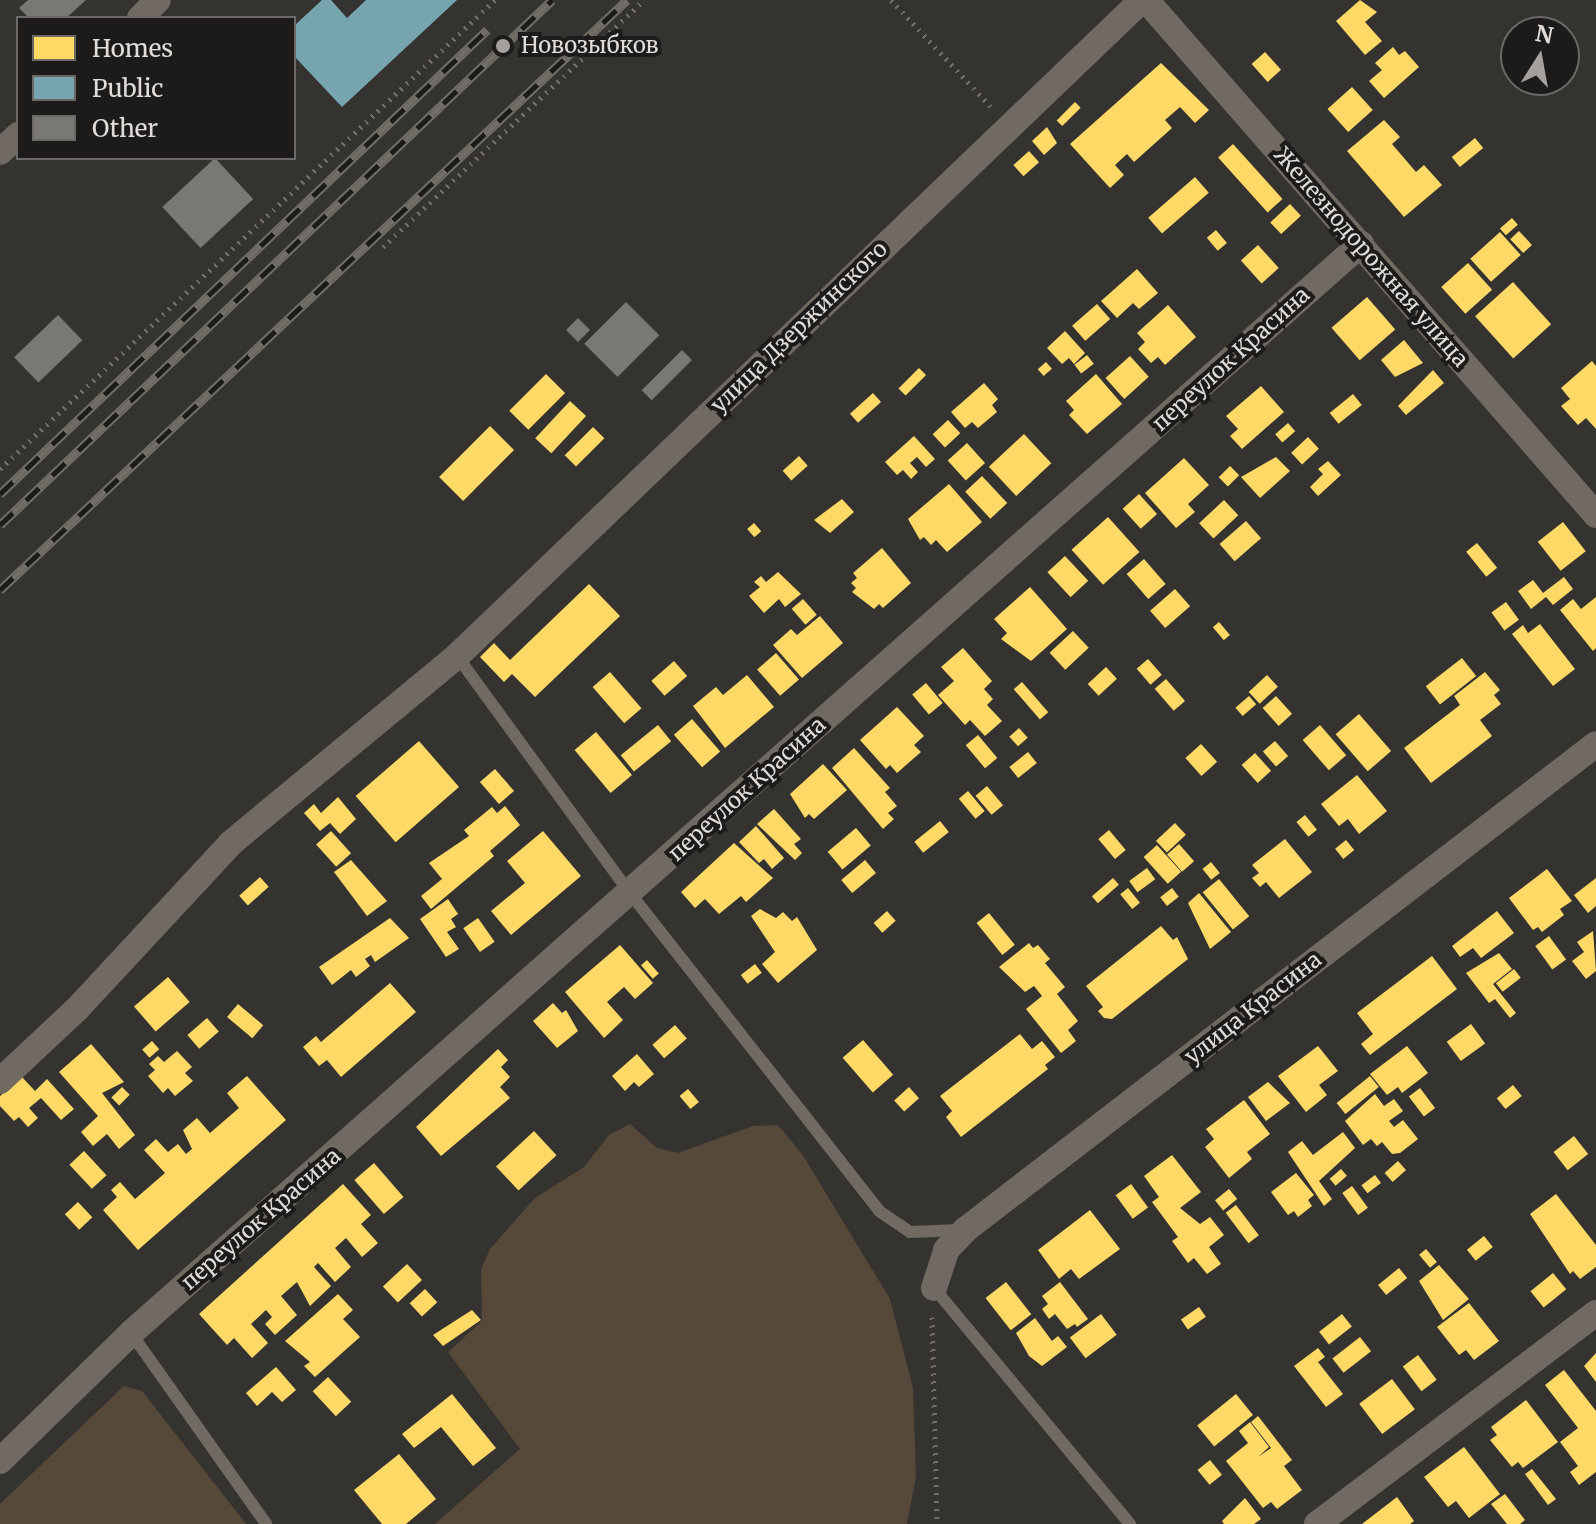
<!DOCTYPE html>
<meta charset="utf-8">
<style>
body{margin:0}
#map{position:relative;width:1596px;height:1524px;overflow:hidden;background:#353330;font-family:Merriweather,serif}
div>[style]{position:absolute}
.green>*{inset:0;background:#57493a}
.homes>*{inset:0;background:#ffd966;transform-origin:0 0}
.public>*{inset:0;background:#76a5af}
.building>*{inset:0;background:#7a7875;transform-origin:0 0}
.path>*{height:5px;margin-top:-2.5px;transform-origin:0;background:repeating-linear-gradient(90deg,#736e68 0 2px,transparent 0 8px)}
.lane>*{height:12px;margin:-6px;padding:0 6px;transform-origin:6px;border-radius:6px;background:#716a63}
.street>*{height:26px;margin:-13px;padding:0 13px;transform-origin:13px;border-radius:13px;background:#716a63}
.rail>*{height:9px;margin-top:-4.5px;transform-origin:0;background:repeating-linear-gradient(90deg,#1d1b19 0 18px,#716d67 0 36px);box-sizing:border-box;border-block:2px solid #716d67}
.dots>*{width:22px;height:22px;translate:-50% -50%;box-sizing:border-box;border:4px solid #1d1b19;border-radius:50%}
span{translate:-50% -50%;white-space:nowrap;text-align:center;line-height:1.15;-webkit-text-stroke:8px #1d1b19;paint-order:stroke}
.poi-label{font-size:22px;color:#e0dcd9}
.left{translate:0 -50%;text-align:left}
.street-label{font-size:22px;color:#e0dcd9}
.legend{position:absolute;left:16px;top:16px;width:280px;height:144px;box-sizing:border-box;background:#1d1b19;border:2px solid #6b6866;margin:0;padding:10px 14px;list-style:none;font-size:24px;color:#e0dcd9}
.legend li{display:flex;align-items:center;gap:16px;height:40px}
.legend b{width:40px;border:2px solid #6b6866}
.north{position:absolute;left:1500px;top:16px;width:80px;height:80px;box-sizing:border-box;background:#1d1b19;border:2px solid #6b6866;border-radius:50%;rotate:11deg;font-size:22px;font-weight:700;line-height:32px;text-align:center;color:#e0dcd9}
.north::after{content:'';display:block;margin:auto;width:28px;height:36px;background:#a4a19e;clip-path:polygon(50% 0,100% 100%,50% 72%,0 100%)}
</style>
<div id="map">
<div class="green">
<i style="clip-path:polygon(630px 1124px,657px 1148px,678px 1153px,753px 1126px,778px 1125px,802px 1154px,890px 1299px,913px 1388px,916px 1476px,907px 1524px,435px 1524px,520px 1449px,448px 1352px,482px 1321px,481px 1269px,490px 1249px,535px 1198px,584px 1167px,609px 1135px)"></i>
<i style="clip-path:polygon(124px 1386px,142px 1391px,246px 1524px,0 1524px,0 1504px)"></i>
</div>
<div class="homes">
<i style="clip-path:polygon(1360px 0,1377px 12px,1365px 22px,1382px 41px,1365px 55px,1336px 21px)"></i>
<i style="clip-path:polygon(1393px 47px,1399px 55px,1405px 51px,1419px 67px,1384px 98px,1369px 81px,1382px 70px,1375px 63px)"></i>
<i style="left:1265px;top:52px;width:24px;height:18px;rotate:48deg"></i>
<i style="clip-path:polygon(1161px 63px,1209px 110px,1195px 123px,1180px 107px,1165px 120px,1172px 128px,1134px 162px,1127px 154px,1115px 165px,1124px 175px,1110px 188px,1070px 144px)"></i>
<i style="left:1352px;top:87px;width:31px;height:33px;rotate:48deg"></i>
<i style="left:1075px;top:102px;width:8px;height:26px;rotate:45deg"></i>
<i style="clip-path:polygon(1384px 120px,1400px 137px,1392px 144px,1416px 172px,1424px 165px,1442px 185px,1404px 217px,1347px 151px)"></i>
<i style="clip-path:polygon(1047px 127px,1057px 143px,1044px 155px,1032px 141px)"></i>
<i style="left:1475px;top:138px;width:13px;height:30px;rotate:51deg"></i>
<i style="left:1233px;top:144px;width:74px;height:20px;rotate:48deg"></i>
<i style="left:1029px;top:151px;width:15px;height:21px;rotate:48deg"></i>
<i style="left:1195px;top:177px;width:21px;height:62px;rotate:49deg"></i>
<i style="left:1290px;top:204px;width:16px;height:27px;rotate:47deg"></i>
<i style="left:1512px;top:218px;width:9px;height:16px;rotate:49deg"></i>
<i style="left:1216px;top:230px;width:17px;height:12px;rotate:50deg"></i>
<i style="left:1519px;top:231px;width:19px;height:12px;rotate:47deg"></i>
<i style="left:1500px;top:232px;width:31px;height:40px;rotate:48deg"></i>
<i style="left:1258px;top:245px;width:31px;height:23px;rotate:48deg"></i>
<i style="left:1468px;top:263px;width:36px;height:36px;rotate:48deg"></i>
<i style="clip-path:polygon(1137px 269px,1158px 293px,1139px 309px,1133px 303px,1117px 318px,1101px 301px)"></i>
<i style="left:1513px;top:282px;width:57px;height:51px;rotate:48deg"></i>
<i style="left:1367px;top:297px;width:43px;height:47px;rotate:49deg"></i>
<i style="left:1097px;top:304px;width:20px;height:33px;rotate:49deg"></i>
<i style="clip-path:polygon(1168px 305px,1196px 337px,1165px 365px,1158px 357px,1151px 363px,1138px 349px,1145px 342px,1137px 333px)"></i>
<i style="clip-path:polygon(1065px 331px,1085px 353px,1074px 364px,1069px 358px,1062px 364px,1047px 348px)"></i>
<i style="clip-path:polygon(1404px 340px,1423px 363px,1395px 377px,1381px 360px)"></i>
<i style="left:1087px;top:355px;width:11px;height:16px;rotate:52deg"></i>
<i style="left:1130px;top:356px;width:28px;height:33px;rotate:48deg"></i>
<i style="clip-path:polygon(1592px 361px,1596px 366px,1596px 429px,1586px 418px,1578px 425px,1561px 406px,1570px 399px,1561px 388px)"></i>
<i style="left:1046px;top:362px;width:9px;height:11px;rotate:49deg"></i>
<i style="left:919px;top:368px;width:10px;height:29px;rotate:45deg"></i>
<i style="clip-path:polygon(1433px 370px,1444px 383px,1406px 415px,1398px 406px)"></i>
<i style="left:546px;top:374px;width:27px;height:52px;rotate:45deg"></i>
<i style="clip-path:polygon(1096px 374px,1122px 404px,1087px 434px,1069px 415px,1074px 410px,1066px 401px)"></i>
<i style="clip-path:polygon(984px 383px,998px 399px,992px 405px,997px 412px,978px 428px,972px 422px,965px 428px,951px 412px)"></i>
<i style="clip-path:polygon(1261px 386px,1284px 412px,1242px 449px,1230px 436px,1238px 429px,1226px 416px)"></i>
<i style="left:873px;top:393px;width:12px;height:31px;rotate:48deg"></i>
<i style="left:1353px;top:394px;width:14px;height:30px;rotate:51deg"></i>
<i style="left:570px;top:401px;width:22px;height:51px;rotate:43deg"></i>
<i style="left:948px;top:420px;width:18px;height:21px;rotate:47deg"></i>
<i style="left:1288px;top:423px;width:11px;height:17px;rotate:49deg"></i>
<i style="left:490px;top:426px;width:34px;height:72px;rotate:45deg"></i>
<i style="left:593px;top:427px;width:16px;height:40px;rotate:45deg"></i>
<i style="left:1024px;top:434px;width:40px;height:48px;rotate:47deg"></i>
<i style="clip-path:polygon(914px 436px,935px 459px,926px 467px,917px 457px,910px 463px,918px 472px,911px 479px,903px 470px,897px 475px,885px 462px)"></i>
<i style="left:1308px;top:437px;width:16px;height:23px;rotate:47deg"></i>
<i style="left:967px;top:443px;width:27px;height:26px;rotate:48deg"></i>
<i style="left:799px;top:456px;width:13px;height:22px;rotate:48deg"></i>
<i style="clip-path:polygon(1276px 457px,1290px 471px,1260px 498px,1241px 477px)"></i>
<i style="clip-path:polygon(1184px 458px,1209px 485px,1188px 504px,1195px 512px,1176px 528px,1145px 493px)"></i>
<i style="clip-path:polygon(1328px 461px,1341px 475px,1318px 496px,1310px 487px,1323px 474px,1318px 469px)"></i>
<i style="left:1230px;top:466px;width:13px;height:16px;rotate:45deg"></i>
<i style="left:982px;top:476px;width:37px;height:23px;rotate:47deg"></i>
<i style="clip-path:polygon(949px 484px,982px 522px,947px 552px,936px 540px,931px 545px,924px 537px,920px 540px,908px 519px)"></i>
<i style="left:1139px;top:494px;width:27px;height:22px;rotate:48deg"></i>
<i style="clip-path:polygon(842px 499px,854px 512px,830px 533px,814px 520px)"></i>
<i style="left:1224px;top:500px;width:21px;height:34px;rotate:47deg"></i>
<i style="left:1108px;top:517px;width:47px;height:49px;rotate:48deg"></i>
<i style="left:1246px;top:521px;width:23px;height:35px;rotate:49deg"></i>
<i style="left:1563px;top:522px;width:37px;height:32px;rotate:52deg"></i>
<i style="left:754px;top:523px;width:11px;height:9px;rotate:49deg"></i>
<i style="left:1477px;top:543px;width:32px;height:14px;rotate:51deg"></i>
<i style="clip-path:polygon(882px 548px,911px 583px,883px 608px,879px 604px,874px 609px,852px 592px,856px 588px,851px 583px,857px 578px,853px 573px)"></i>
<i style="left:1065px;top:556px;width:34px;height:24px;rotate:47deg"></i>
<i style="left:1144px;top:559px;width:33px;height:23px;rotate:49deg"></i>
<i style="clip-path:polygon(778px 572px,801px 594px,785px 607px,779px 599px,764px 613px,749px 596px,760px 587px,754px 582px,761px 576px,766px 582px)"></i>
<i style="clip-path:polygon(1564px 577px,1573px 589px,1553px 605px,1546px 597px,1531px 609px,1518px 591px,1533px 580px,1543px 593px)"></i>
<i style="clip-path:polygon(589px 584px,620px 616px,535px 697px,512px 674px,504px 682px,480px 657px,494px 643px,510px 660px)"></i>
<i style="clip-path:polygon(1030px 587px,1067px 629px,1031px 661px,1001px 639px,1007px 633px,994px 619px)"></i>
<i style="left:1175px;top:589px;width:23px;height:33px;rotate:49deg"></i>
<i style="clip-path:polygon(1596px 597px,1596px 648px,1593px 651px,1560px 610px,1573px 599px,1581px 609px)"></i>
<i style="left:803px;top:599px;width:21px;height:15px;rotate:49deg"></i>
<i style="left:1506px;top:602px;width:22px;height:18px;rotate:54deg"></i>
<i style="clip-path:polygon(820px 616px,843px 643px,802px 678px,773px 645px,791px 629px,797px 635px)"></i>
<i style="left:1219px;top:622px;width:17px;height:8px;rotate:50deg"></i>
<i style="clip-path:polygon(1540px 624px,1575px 669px,1553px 686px,1512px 634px,1523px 625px,1528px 633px)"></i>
<i style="left:1073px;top:631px;width:23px;height:32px;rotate:47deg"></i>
<i style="clip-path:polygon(963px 648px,992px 681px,984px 689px,993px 699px,987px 705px,1002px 721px,985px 736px,970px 720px,965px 725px,938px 695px,954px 681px,941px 667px)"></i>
<i style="left:776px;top:653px;width:35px;height:25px;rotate:49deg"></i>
<i style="left:1462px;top:658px;width:23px;height:46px;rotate:52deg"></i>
<i style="left:1148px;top:659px;width:21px;height:15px;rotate:49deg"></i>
<i style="left:674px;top:661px;width:20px;height:30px;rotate:49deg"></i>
<i style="left:1106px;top:667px;width:16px;height:25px;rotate:47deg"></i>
<i style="left:610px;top:672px;width:48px;height:23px;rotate:49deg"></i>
<i style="clip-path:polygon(1485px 672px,1500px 690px,1494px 695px,1501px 704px,1480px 720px,1492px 736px,1431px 783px,1404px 748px,1460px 705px,1454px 696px)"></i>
<i style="clip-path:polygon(747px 675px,774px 707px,725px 748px,693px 706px,716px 687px,723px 695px)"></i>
<i style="left:1267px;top:675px;width:16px;height:25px;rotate:47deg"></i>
<i style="left:1166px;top:679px;width:29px;height:15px;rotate:49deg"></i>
<i style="left:1022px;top:682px;width:40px;height:11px;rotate:49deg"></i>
<i style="left:926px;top:683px;width:26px;height:18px;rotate:50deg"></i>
<i style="left:1249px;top:696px;width:11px;height:18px;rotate:49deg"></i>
<i style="left:1276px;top:696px;width:24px;height:18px;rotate:48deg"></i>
<i style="clip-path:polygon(897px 707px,924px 736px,914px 745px,921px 752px,897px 773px,890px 765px,886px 769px,860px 740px)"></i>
<i style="left:1359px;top:714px;width:49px;height:31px;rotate:49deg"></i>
<i style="left:692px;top:719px;width:43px;height:24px;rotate:49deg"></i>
<i style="left:658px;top:725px;width:21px;height:48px;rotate:51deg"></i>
<i style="left:1320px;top:725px;width:40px;height:23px;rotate:49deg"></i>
<i style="left:1019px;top:728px;width:13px;height:13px;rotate:48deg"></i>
<i style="left:596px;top:732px;width:56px;height:28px;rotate:50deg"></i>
<i style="left:978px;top:735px;width:30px;height:16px;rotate:50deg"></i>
<i style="left:419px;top:741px;width:61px;height:84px;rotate:49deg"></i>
<i style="left:1275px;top:741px;width:20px;height:16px;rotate:49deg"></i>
<i style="left:1201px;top:744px;width:24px;height:21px;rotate:48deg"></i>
<i style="clip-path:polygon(854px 748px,890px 788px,885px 792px,897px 806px,888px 813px,894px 819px,883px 829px,832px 768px)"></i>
<i style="left:1028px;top:752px;width:14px;height:24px;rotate:51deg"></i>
<i style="left:1255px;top:753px;width:24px;height:18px;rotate:48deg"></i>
<i style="clip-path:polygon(823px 764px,847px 790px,814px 819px,809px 814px,805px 818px,790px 794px)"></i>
<i style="left:495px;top:769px;width:29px;height:20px;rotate:49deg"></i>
<i style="clip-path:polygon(1357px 775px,1387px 811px,1359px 834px,1348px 819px,1339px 826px,1321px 804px)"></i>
<i style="left:987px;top:786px;width:25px;height:15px;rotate:50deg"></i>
<i style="left:968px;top:791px;width:26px;height:12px;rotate:50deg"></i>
<i style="clip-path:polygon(338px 797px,356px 819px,340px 834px,330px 823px,320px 831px,304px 813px,314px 804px,321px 813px)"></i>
<i style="clip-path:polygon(505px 806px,520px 825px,490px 851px,494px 856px,431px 909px,421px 896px,442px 879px,429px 863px,469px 836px,464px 830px,492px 807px,497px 813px)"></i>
<i style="clip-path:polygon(774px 809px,801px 839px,794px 844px,802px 853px,795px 860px,757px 824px)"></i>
<i style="left:1305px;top:815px;width:19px;height:11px;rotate:51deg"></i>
<i style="left:940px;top:821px;width:14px;height:33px;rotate:51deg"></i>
<i style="left:1175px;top:823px;width:16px;height:26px;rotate:47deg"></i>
<i style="clip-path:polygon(756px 826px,784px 858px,772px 869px,764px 859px,759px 863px,739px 842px)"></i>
<i style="left:856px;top:828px;width:23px;height:37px;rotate:50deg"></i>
<i style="left:1109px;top:830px;width:26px;height:14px;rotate:50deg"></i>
<i style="left:331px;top:831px;width:30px;height:20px;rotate:48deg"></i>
<i style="clip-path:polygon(543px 831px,581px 876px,511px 935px,491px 911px,525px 883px,507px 861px)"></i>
<i style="clip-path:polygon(1285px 839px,1312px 872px,1279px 898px,1266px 882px,1260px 887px,1252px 878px,1259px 873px,1252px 865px)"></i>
<i style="left:1346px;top:840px;width:13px;height:14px;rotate:51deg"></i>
<i style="clip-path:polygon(734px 843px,773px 878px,746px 902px,741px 896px,719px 914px,705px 899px,695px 908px,681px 892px)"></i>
<i style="left:1179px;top:844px;width:23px;height:16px;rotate:49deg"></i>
<i style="left:1157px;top:845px;width:36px;height:18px;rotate:48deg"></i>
<i style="clip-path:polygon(351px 860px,387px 901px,367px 916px,334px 872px)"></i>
<i style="left:865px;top:860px;width:17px;height:31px;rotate:50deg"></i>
<i style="left:1211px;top:862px;width:14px;height:11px;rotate:51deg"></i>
<i style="left:1147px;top:868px;width:14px;height:22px;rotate:54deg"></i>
<i style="clip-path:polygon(1547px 869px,1572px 901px,1560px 909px,1564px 915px,1542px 932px,1538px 927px,1533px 930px,1509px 898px)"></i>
<i style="left:260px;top:877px;width:13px;height:28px;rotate:48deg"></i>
<i style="left:1113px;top:878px;width:9px;height:28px;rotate:49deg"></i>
<i style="clip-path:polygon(1596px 878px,1596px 906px,1588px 913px,1574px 895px)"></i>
<i style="left:1219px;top:879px;width:48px;height:21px;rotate:51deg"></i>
<i style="left:1128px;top:888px;width:19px;height:10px;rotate:51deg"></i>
<i style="left:1172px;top:888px;width:11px;height:15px;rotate:52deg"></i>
<i style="clip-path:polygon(1199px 893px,1231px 932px,1210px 949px,1188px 903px)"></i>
<i style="clip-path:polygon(448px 899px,458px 914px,451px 919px,456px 927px,447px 932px,459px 949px,446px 957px,420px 919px)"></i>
<i style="clip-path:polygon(760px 909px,776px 918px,783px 912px,792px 921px,797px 917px,817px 950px,778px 983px,762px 964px,775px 952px,751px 916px)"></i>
<i style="left:887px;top:911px;width:13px;height:18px;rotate:48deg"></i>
<i style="clip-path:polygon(1497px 911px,1514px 933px,1481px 958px,1473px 948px,1460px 957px,1452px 946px)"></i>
<i style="left:989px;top:913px;width:41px;height:16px;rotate:51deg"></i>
<i style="clip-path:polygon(390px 918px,409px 938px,375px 962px,371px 955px,365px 959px,370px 966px,356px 977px,351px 970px,332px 985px,319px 967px)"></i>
<i style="left:478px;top:918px;width:29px;height:18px;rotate:55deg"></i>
<i style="clip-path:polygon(1161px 926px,1173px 940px,1177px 937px,1188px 959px,1112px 1019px,1104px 1018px,1098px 1011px,1103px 1007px,1086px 986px)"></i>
<i style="clip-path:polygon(1593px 931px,1596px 971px,1586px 979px,1572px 961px,1584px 952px,1577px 942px)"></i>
<i style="left:1549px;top:936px;width:29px;height:17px;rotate:54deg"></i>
<i style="clip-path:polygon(1029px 943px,1033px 948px,1038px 945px,1050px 959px,1045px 963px,1065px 987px,1057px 994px,1078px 1021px,1068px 1030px,1076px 1041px,1061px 1053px,1026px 1009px,1042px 996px,1034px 986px,1025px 992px,999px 967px)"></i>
<i style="clip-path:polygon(620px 945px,653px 983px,635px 999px,624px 987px,607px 1002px,623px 1020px,604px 1038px,565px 992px)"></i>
<i style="clip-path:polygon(1499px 953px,1512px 969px,1493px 984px,1516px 1013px,1510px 1018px,1495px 999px,1489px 1003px,1466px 973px)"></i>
<i style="clip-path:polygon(1432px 956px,1457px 989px,1370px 1055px,1361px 1044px,1373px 1034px,1357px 1013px)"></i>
<i style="left:647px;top:960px;width:18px;height:8px;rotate:49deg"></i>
<i style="left:755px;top:964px;width:11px;height:18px;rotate:52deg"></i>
<i style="left:1514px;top:969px;width:11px;height:23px;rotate:52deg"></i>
<i style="left:168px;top:977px;width:33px;height:45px;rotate:49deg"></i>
<i style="clip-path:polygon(390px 983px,416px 1012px,341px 1077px,327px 1060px,319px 1066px,303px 1047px,316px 1036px,321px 1042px)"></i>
<i style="clip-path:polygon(553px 1003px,562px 1013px,566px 1010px,578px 1031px,557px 1048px,533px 1021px)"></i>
<i style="left:238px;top:1004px;width:33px;height:17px;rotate:40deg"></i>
<i style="left:207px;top:1018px;width:18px;height:26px;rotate:49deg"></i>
<i style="left:1471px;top:1024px;width:24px;height:30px;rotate:54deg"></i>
<i style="left:675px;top:1025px;width:18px;height:30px;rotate:49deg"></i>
<i style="clip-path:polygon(1020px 1034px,1032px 1049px,1042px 1041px,1055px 1057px,1045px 1065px,1048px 1069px,961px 1137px,946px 1117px,952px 1111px,940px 1096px)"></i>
<i style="left:863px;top:1040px;width:46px;height:27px;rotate:49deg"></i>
<i style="left:152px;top:1041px;width:11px;height:13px;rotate:49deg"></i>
<i style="clip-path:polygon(91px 1044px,124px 1082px,102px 1093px,135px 1135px,119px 1149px,107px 1134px,93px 1146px,81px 1132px,98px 1116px,59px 1072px)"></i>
<i style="clip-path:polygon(1318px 1046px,1338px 1071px,1319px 1085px,1327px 1095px,1306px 1112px,1278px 1076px)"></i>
<i style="clip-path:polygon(1407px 1046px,1428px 1073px,1402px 1093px,1398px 1087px,1387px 1095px,1370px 1074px)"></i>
<i style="clip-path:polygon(498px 1049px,508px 1060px,501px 1067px,510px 1077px,500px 1087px,510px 1098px,441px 1156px,416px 1127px)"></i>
<i style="clip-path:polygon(177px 1051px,192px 1067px,185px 1073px,193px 1081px,175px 1096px,168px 1088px,163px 1093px,148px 1076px,155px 1070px,149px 1064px,158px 1056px,164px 1062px)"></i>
<i style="clip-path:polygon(637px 1054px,654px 1074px,639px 1087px,634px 1082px,625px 1091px,612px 1076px)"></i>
<i style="clip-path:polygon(247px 1076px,286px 1120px,138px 1250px,103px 1210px,117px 1197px,111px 1190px,120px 1182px,135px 1199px,165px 1173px,144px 1150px,156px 1139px,168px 1152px,178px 1144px,186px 1154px,192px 1149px,183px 1130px,197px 1118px,210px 1133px,239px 1108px,227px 1093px)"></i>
<i style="left:1370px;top:1076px;width:14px;height:43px;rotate:51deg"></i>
<i style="clip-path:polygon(22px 1077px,35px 1091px,47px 1079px,74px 1109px,61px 1120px,41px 1098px,29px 1108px,38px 1118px,28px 1127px,19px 1117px,14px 1121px,0 1106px,0 1096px)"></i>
<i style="clip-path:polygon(1268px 1082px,1290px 1103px,1266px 1121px,1248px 1097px)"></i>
<i style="left:1513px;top:1085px;width:14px;height:21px;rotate:51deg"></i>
<i style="left:122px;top:1087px;width:11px;height:15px;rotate:45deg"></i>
<i style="left:909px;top:1087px;width:15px;height:20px;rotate:48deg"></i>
<i style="left:1420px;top:1088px;width:25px;height:14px;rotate:53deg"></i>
<i style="left:688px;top:1089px;width:17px;height:11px;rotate:50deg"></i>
<i style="clip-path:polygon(1375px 1094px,1384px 1106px,1394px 1099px,1403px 1111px,1389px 1121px,1394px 1127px,1403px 1120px,1418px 1139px,1400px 1153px,1392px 1154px,1382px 1142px,1377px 1146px,1371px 1139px,1363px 1145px,1345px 1121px)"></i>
<i style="clip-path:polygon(1244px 1100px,1270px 1134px,1247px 1152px,1252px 1159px,1229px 1178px,1205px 1147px,1214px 1139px,1206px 1129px)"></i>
<i style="left:534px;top:1131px;width:33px;height:52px;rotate:47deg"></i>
<i style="clip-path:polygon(1343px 1132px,1355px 1148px,1319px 1181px,1332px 1199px,1324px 1206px,1288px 1152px,1302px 1141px,1313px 1155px)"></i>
<i style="left:1574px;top:1136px;width:23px;height:26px;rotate:52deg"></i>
<i style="left:84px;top:1151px;width:33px;height:20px;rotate:47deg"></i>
<i style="clip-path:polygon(1172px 1155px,1201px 1192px,1180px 1208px,1200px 1224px,1210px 1217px,1224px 1235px,1209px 1247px,1221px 1264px,1207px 1274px,1194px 1258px,1188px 1263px,1172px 1241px,1178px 1237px,1152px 1202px,1159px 1197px,1144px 1176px)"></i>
<i style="left:1398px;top:1161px;width:12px;height:18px;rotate:48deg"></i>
<i style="left:374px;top:1163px;width:45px;height:26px;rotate:49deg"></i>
<i style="left:1341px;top:1169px;width:9px;height:15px;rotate:49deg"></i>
<i style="clip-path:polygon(1296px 1173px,1314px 1195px,1308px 1200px,1312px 1206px,1298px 1217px,1294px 1211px,1288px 1215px,1271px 1192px)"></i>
<i style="left:1375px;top:1175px;width:10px;height:17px;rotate:53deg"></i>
<i style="clip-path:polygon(343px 1184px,371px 1215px,361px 1224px,378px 1243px,362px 1257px,346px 1238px,335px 1248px,351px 1267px,335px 1282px,318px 1263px,314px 1267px,331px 1286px,310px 1306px,297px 1282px,281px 1296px,297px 1315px,275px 1335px,265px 1324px,272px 1317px,266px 1310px,251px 1324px,268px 1343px,252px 1358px,234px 1338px,227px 1345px,199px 1314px)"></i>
<i style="left:1131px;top:1184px;width:29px;height:19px;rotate:54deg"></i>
<i style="left:1352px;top:1186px;width:27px;height:12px;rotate:54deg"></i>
<i style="left:1229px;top:1189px;width:13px;height:18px;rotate:51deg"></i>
<i style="clip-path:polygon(1556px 1194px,1596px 1245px,1596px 1267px,1580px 1279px,1573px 1271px,1570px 1274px,1530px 1214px)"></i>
<i style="left:78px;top:1202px;width:21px;height:18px;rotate:47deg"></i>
<i style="left:1236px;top:1205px;width:38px;height:13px;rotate:53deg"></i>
<i style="clip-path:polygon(1090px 1210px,1120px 1249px,1079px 1279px,1071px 1269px,1059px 1279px,1038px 1250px)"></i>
<i style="left:1484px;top:1236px;width:14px;height:22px;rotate:51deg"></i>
<i style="left:1426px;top:1249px;width:17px;height:9px;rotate:50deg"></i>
<i style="left:407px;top:1264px;width:22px;height:33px;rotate:47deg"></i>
<i style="clip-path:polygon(1439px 1265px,1469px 1299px,1443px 1320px,1419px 1281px)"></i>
<i style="left:1399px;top:1268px;width:13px;height:27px;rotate:51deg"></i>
<i style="left:1553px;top:1273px;width:21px;height:29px;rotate:51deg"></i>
<i style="left:1006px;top:1282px;width:41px;height:26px;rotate:52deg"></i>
<i style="clip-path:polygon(1060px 1282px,1088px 1319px,1077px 1327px,1075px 1324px,1067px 1329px,1055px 1314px,1049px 1319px,1042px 1309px,1048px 1304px,1042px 1296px)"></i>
<i style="left:425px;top:1289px;width:18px;height:21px;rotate:47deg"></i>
<i style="clip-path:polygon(338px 1294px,353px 1310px,343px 1319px,360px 1337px,315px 1377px,304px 1366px,310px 1362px,285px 1341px)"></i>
<i style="clip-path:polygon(1469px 1303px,1499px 1341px,1474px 1360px,1466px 1350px,1459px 1355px,1437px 1327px)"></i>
<i style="left:1199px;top:1307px;width:12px;height:22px;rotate:55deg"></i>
<i style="clip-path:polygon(472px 1310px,481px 1320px,443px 1346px,433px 1335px)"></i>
<i style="left:1101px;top:1314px;width:26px;height:39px;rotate:53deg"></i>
<i style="left:1342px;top:1314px;width:16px;height:29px;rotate:52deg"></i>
<i style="clip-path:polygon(1035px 1318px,1052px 1341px,1058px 1336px,1067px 1347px,1042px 1366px,1029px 1356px,1016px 1333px)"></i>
<i style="left:1360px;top:1337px;width:18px;height:35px;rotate:52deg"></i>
<i style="clip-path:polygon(1318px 1348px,1325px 1357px,1318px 1362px,1343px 1394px,1326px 1407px,1294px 1366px)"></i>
<i style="clip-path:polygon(1596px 1353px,1596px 1382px,1584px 1366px)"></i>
<i style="left:1418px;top:1355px;width:31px;height:19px;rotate:53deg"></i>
<i style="clip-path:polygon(276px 1367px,296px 1390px,282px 1402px,272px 1392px,257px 1406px,246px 1393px)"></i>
<i style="clip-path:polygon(1564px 1370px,1596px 1411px,1596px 1472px,1579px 1485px,1570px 1472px,1578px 1466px,1560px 1442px,1578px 1428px,1545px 1385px)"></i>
<i style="left:328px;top:1377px;width:34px;height:21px;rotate:47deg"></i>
<i style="left:1392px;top:1379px;width:38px;height:41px;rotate:53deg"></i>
<i style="clip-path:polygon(452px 1394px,496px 1448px,473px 1466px,441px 1427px,414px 1448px,402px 1434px)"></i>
<i style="left:1236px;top:1394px;width:27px;height:50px;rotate:51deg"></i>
<i style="clip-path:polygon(1526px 1400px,1558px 1442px,1523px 1468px,1518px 1462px,1512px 1467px,1490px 1440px,1497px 1435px,1491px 1427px)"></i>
<i style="clip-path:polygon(1258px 1416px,1292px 1460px,1284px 1466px,1302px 1490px,1277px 1509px,1271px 1502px,1263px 1508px,1226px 1461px,1248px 1443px,1239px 1431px,1250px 1422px,1269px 1447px,1258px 1457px,1271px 1448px,1251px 1422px)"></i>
<i style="clip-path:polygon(1464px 1447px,1500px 1494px,1469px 1518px,1456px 1501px,1448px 1507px,1424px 1477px)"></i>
<i style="clip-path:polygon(399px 1454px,436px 1499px,406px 1524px,382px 1524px,354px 1490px)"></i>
<i style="left:1210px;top:1460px;width:19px;height:16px;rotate:51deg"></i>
<i style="clip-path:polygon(1532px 1469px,1556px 1499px,1548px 1505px,1525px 1474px)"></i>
<i style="clip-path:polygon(1505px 1494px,1525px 1520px,1520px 1524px,1507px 1524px,1491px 1504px)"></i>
<i style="clip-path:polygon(1397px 1497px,1414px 1521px,1410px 1524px,1362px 1524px)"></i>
<i style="clip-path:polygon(1245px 1498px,1261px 1519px,1254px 1524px,1224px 1524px,1222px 1521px)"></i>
</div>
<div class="public">
<i style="clip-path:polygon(322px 0,331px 0,347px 18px,366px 0,457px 0,342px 107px,294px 56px,294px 26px)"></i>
</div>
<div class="building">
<i style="clip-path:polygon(28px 0,86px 0,66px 18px,29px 18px,19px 8px)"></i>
<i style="left:215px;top:158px;width:56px;height:72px;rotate:47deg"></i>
<i style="left:626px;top:302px;width:47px;height:59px;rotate:45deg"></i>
<i style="left:58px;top:315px;width:35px;height:61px;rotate:46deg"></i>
<i style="left:578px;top:318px;width:17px;height:17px;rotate:45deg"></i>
<i style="left:682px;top:350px;width:14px;height:57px;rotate:45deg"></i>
</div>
<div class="path">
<i style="left:891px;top:0;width:146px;rotate:46.9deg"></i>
<i style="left:383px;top:247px;width:359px;rotate:-43.4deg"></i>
<i style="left:0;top:469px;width:682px;rotate:-43.46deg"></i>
<i style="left:932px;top:1317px;width:207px;rotate:88.6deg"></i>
</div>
<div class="lane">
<i style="left:457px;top:656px;width:293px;rotate:53.9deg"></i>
<i style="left:630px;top:893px;width:404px;rotate:51.9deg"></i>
<i style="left:879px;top:1211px;width:37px;rotate:34deg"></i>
<i style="left:910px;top:1232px;width:50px;rotate:-2.3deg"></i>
<i style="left:934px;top:1288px;width:307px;rotate:50.3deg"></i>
<i style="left:131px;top:1333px;width:234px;rotate:54.7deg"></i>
</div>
<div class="street">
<i style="left:1146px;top:0;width:684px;rotate:48.85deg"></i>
<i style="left:140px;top:18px;width:25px;rotate:-45deg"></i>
<i style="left:0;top:152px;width:25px;rotate:-43deg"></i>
<i style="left:0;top:1081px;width:105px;rotate:-43.1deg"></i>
<i style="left:77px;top:1009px;width:226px;rotate:-47.1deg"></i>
<i style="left:231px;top:843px;width:293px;rotate:-39.6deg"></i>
<i style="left:457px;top:656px;width:948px;rotate:-43.76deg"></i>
<i style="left:934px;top:1288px;width:40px;rotate:-72deg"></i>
<i style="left:946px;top:1250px;width:28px;rotate:-46deg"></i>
<i style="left:965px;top:1230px;width:796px;rotate:-37.6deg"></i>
<i style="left:0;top:1461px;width:183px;rotate:-44.3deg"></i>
<i style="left:131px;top:1333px;width:1643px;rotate:-41.52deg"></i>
<i style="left:1317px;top:1524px;width:350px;rotate:-37.1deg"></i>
</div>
<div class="rail">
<i style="left:0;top:494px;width:673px;rotate:-43.61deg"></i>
<i style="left:0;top:525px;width:762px;rotate:-43.56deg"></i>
<i style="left:0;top:590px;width:861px;rotate:-43.26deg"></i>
</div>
<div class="dots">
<i style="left:503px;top:46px;background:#a4a19e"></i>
</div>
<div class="poi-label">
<span class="left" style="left:521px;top:46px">Новозыбков</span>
</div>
<div class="street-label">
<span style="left:1371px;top:257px;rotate:49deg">Железнодорожная улица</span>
<span style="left:799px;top:327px;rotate:-44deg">улица Дзержинского</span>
<span style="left:1231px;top:359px;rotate:-42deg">переулок Красина</span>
<span style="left:747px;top:789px;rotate:-42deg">переулок Красина</span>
<span style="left:1253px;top:1008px;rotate:-38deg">улица Красина</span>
<span style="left:261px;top:1219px;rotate:-41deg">переулок Красина</span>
</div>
<ul class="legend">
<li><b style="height:22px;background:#ffd966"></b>Homes</li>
<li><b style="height:22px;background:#76a5af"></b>Public</li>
<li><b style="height:22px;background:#7a7875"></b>Other</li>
</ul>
<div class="north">N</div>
</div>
